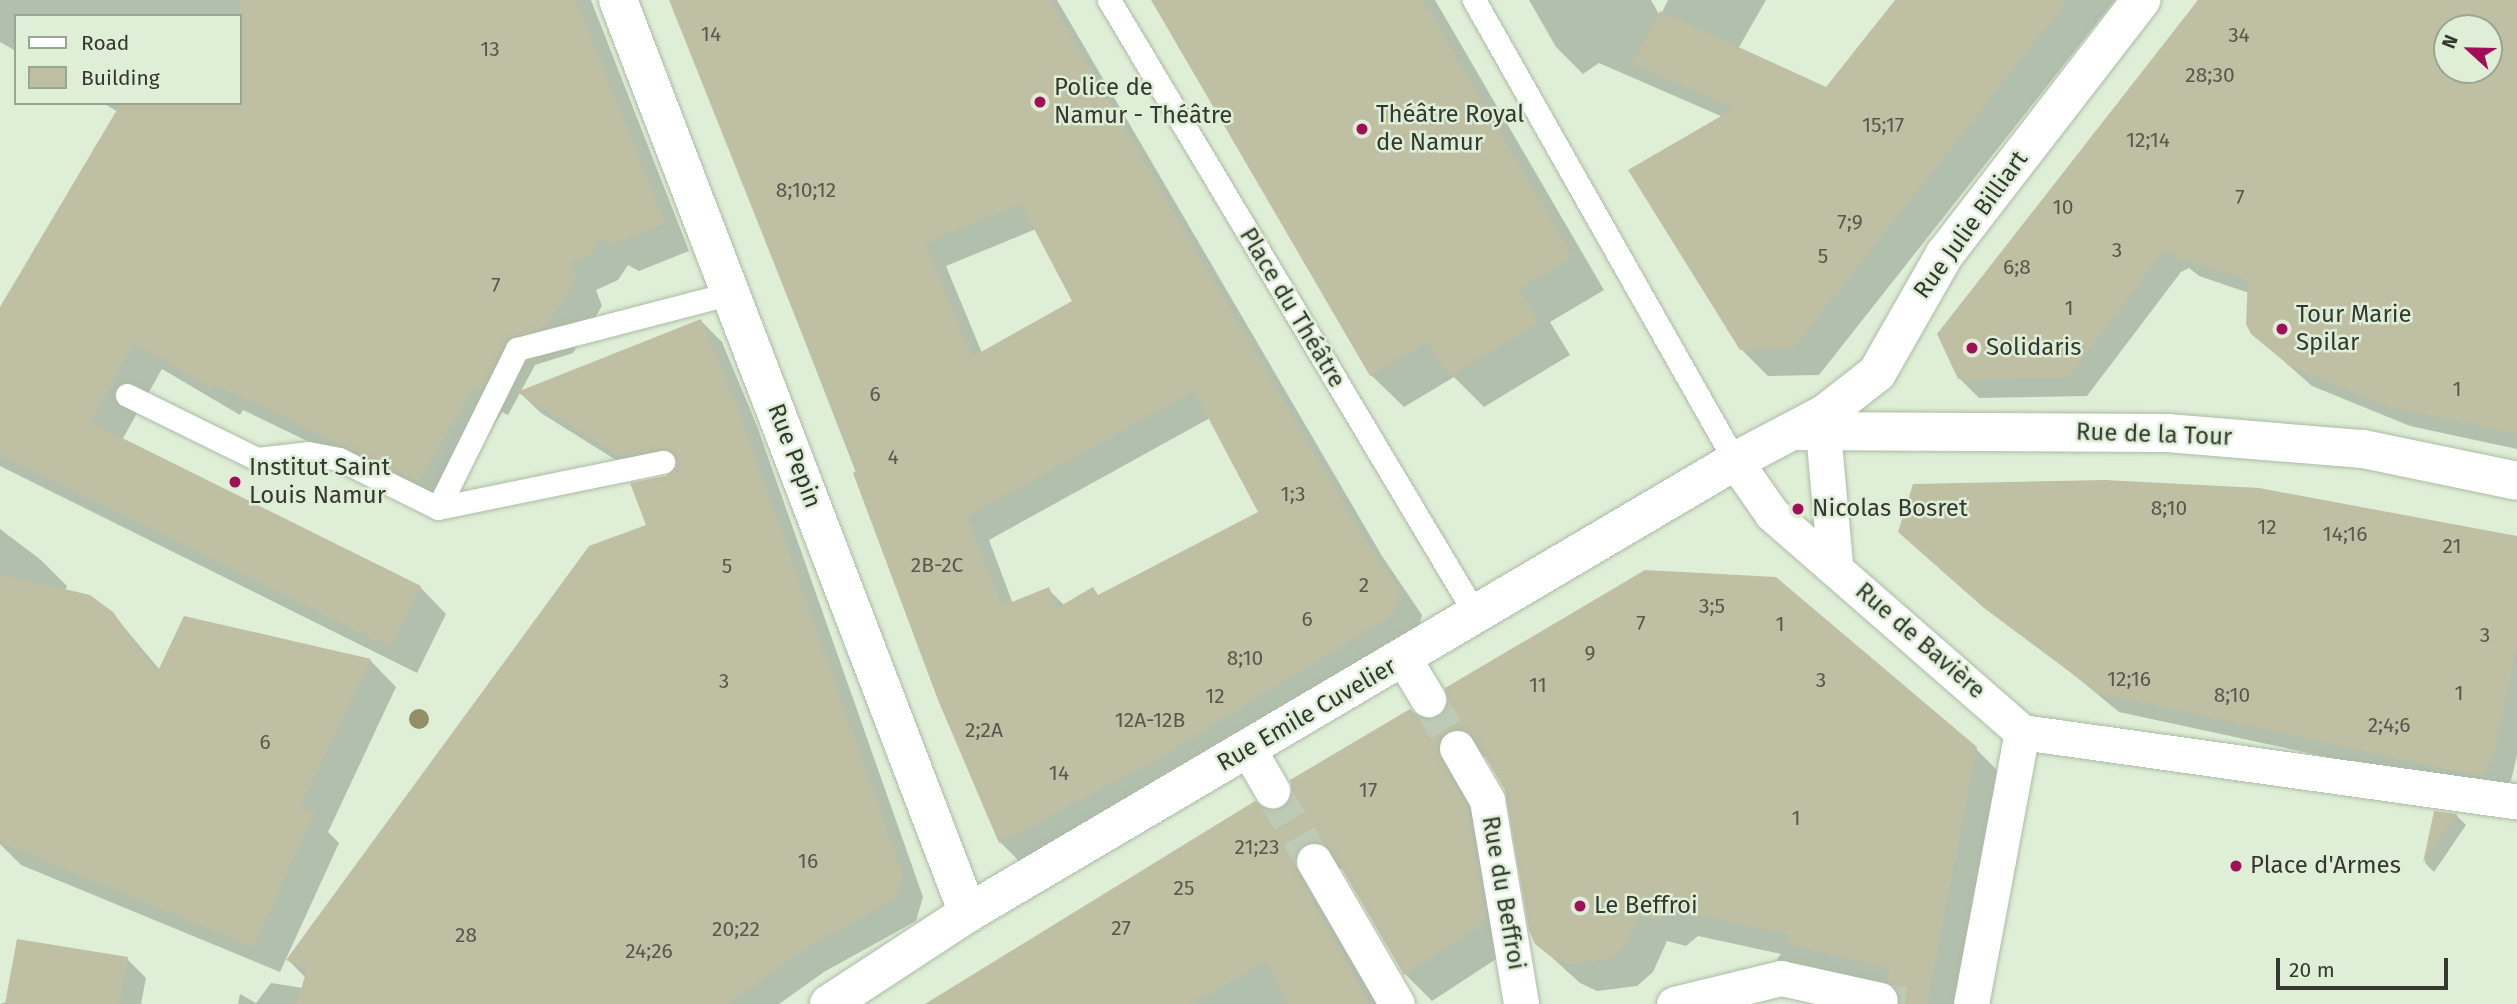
<!DOCTYPE html>
<meta charset="utf-8">
<style>
body{margin:0}
#map{position:relative;width:2517px;height:1004px;overflow:hidden;background:#dfefd7;font-family:"Fira Sans",sans-serif}
div>[style]{position:absolute}
.shadow>*{inset:0;background:#0003}
.building>*{inset:0;background:#bfbfa4}
.pedestrian-tunnel>*{height:35px;margin-top:-17.5px;transform-origin:0;background:repeating-linear-gradient(90deg,#bdcbb6 0 35px,transparent 0 53px)}
.roads{filter:drop-shadow(0 0 2px #acbca5) drop-shadow(0 0 2px #acbca5)}
.service>*{height:23px;margin:-11.5px;padding:0 11.5px;transform-origin:11.5px;border-radius:11.5px;background:#fff}
.pedestrian>*{height:35px;margin:-17.5px;padding:0 17.5px;transform-origin:17.5px;border-radius:17.5px;background:#fff}
.minor>*{height:38px;margin:-19px;padding:0 19px;transform-origin:19px;border-radius:19px;background:#fff}
.trees>*{width:20px;height:20px;margin:-10px;border-radius:50%;background:#958f65}
.dots>*{width:19px;height:19px;translate:-50% -50%;box-sizing:border-box;border:4px solid #dfefd7;border-radius:50%}
span{translate:-50% -50%;white-space:nowrap;text-align:center;line-height:1.15;-webkit-text-stroke:5px #dfefd7;paint-order:stroke}
.number-label{font-size:21px;color:#565a4d}
.number-label span{-webkit-text-stroke-width:0}
.poi-label{font-size:24px;color:#333930}
.left{translate:0 -50%;text-align:left}
.street-label{font-size:24px;color:#333930}
.legend{position:absolute;left:14px;top:14px;width:228px;height:91px;box-sizing:border-box;background:#dfefd7;border:2px solid #9aa694;margin:0;padding:9px 12px;list-style:none;font-size:21px;color:#333930}
.legend li{display:flex;align-items:center;gap:14px;height:35px}
.legend b{width:35px;border:2px solid #9aa694}
.north{position:absolute;left:2433px;top:14px;width:70px;height:70px;box-sizing:border-box;background:#dfefd7;border:2px solid #9aa694;border-radius:50%;rotate:292deg;font-size:19px;font-weight:700;line-height:28px;text-align:center;color:#333930}
.north::after{content:'';display:block;margin:auto;width:24px;height:32px;background:#a00f57;clip-path:polygon(50% 0,100% 100%,50% 72%,0 100%)}
.scale{position:absolute;left:2276px;top:958px;width:172px;height:32px;box-sizing:border-box;border:4px solid #333930;border-top:0;padding-left:9px;font-size:21px;line-height:24px;white-space:nowrap;color:#333930;-webkit-text-stroke:5px #dfefd7;paint-order:stroke}
</style>
<div id="map">
<div class="shadow">
<i style="clip-path:polygon(0 0,591px 0,689px 251px,639px 271px,628px 265px,618px 280px,596px 290px,602px 306px,573px 353px,535px 365px,520px 393px,701px 321px,722px 342px,757px 426px,923px 897px,916px 921px,824px 972px,779px 1004px,238px 1004px,240px 994px,256px 1003px,271px 983px,303px 988px,306px 978px,288px 960px,648px 526px,673px 472px,643px 477px,541px 413px,520px 393px,508px 415px,502px 412px,445px 508px,243px 410px,240px 415px,162px 369px,122px 440px,420px 587px,446px 614px,417px 673px,0 466px,0 312px,118px 112px,103px 103px,240px 103px,240px 16px,16px 16px,16px 51px,0 42px)"></i>
<i style="clip-path:polygon(evenodd,672px 0,1057px 0,1382px 556px,1422px 615px,1416px 638px,1023px 865px,1000px 842px,672px 0,1036px 229px,1074px 302px,982px 353px,946px 266px,1036px 229px,672px 0,1210px 418px,1260px 513px,1099px 597px,1064px 605px,1048px 589px,1013px 604px,989px 540px,1210px 418px)"></i>
<i style="clip-path:polygon(1153px 0,1435px 0,1604px 290px,1550px 322px,1570px 355px,1484px 407px,1454px 377px,1404px 407px,1371px 375px)"></i>
<i style="clip-path:polygon(1529px 0,1651px 0,1660px 16px,1668px 0,1766px 0,1738px 49px,1827px 89px,1897px 0,2115px 0,1819px 375px,1768px 376px,1741px 349px,1723px 117px,1599px 63px,1583px 74px,1556px 47px)"></i>
<i style="clip-path:polygon(evenodd,2200px 0,2517px 0,2517px 449px,2410px 426px,2312px 386px,2252px 333px,2249px 293px,2199px 276px,2189px 268px,2181px 272px,2087px 396px,1979px 398px,1959px 378px,2200px 0,2447px 28px,2489px 28px,2489px 70px,2447px 70px,2447px 28px)"></i>
<i style="clip-path:polygon(0 529px,41px 560px,67px 586px,65px 591px,112px 613px,160px 670px,370px 660px,396px 687px,328px 832px,339px 843px,280px 972px,21px 865px,0 844px)"></i>
<i style="clip-path:polygon(1900px 532px,2517px 538px,2517px 755px,2511px 781px,2502px 795px,2119px 712px)"></i>
<i style="clip-path:polygon(1418px 719px,1975px 748px,2003px 776px,1960px 1004px,1899px 1004px,1901px 997px,1863px 996px,1804px 986px,1777px 959px,1781px 954px,1698px 936px,1686px 946px,1667px 941px,1653px 972px,1637px 986px,1597px 991px,1580px 983px,1536px 943px,1506px 790px,1487px 757px,1475px 757px,1513px 948px,1432px 1001px,1405px 974px,1343px 868px,1331px 871px,1385px 1004px,926px 1004px,1284px 808px)"></i>
<i style="clip-path:polygon(2435px 812px,2456px 815px,2466px 825px,2434px 872px,2425px 863px)"></i>
<i style="clip-path:polygon(127px 959px,146px 978px,141px 1004px,0 1004px)"></i>
</div>
<div class="building">
<i style="clip-path:polygon(240px 0,576px 0,665px 223px,611px 245px,600px 239px,591px 254px,570px 263px,576px 278px,546px 327px,508px 339px,481px 390px,475px 386px,418px 482px,215px 384px,212px 389px,134px 343px,90px 422px,421px 586px,390px 647px,0 454px,0 307px,121px 103px,240px 103px)"></i>
<i style="clip-path:polygon(evenodd,669px 0,1050px 0,1360px 532px,1400px 591px,1393px 615px,1149px 764px,999px 843px,938px 700px,853px 473px,857px 471px,669px 0,1021px 204px,1072px 301px,972px 357px,925px 243px,1021px 204px,669px 0,1194px 391px,1258px 512px,1098px 595px,1093px 587px,1057px 608px,1049px 587px,1002px 606px,967px 517px,1194px 391px)"></i>
<i style="clip-path:polygon(1151px 0,1423px 0,1573px 257px,1519px 289px,1539px 322px,1450px 376px,1427px 342px,1370px 376px)"></i>
<i style="clip-path:polygon(1895px 0,2068px 0,1793px 349px,1740px 350px,1628px 170px,1735px 108px,1632px 64px,1660px 11px,1826px 87px)"></i>
<i style="clip-path:polygon(evenodd,2198px 0,2517px 0,2517px 434px,2389px 407px,2291px 367px,2251px 334px,2246px 324px,2248px 280px,2177px 258px,2169px 250px,2162px 253px,2068px 378px,1958px 379px,1937px 334px,2198px 0,2447px 28px,2489px 28px,2489px 70px,2447px 70px,2447px 28px)"></i>
<i style="clip-path:polygon(701px 319px,736px 403px,903px 875px,895px 899px,802px 951px,727px 1004px,297px 1004px,307px 969px,286px 960px,589px 546px,646px 525px,630px 483px,666px 476px,676px 467px,676px 459px,667px 449px,620px 456px,517px 392px)"></i>
<i style="clip-path:polygon(2105px 480px,2259px 488px,2517px 536px,2517px 646px,2492px 761px,2482px 777px,2098px 693px,1984px 608px,1898px 532px,1913px 484px)"></i>
<i style="clip-path:polygon(1645px 570px,1776px 577px,1977px 747px,1927px 1004px,1900px 1004px,1899px 993px,1887px 982px,1890px 968px,1786px 944px,1792px 936px,1670px 909px,1658px 920px,1639px 915px,1626px 944px,1610px 959px,1568px 964px,1550px 956px,1535px 944px,1529px 930px,1505px 790px,1474px 738px,1458px 728px,1440px 737px,1437px 749px,1468px 807px,1487px 921px,1404px 975px,1331px 850px,1313px 841px,1296px 852px,1297px 871px,1370px 1004px,1289px 1004px,1266px 962px,1190px 1004px,925px 1004px,1255px 801px,1271px 810px,1283px 807px,1292px 791px,1290px 780px,1410px 709px,1419px 717px,1438px 717px,1446px 708px,1445px 688px)"></i>
<i style="clip-path:polygon(0 574px,90px 595px,113px 612px,157px 673px,184px 616px,371px 659px,300px 808px,314px 814px,253px 947px,0 842px)"></i>
<i style="clip-path:polygon(2434px 811px,2457px 814px,2423px 863px)"></i>
<i style="clip-path:polygon(17px 939px,128px 957px,119px 1004px,5px 1004px)"></i>
</div>
<div class="pedestrian-tunnel">
<i style="left:1428px;top:699px;width:57px;rotate:59.4deg"></i>
<i style="left:1272px;top:790px;width:82px;rotate:59.4deg"></i>
<i style="left:1880px;top:1000px;width:25px;rotate:9deg"></i>
</div>
<div class="roads">
<div class="service">
<i style="left:1109px;top:0;width:716px;rotate:59.17deg"></i>
<i style="left:1474px;top:0;width:530px;rotate:60.48deg"></i>
<i style="left:127px;top:395px;width:145px;rotate:26.2deg"></i>
<i style="left:257px;top:459px;width:51px;rotate:-6.7deg"></i>
<i style="left:308px;top:453px;width:32px;rotate:11deg"></i>
<i style="left:339px;top:459px;width:110px;rotate:26.3deg"></i>
<i style="left:438px;top:508px;width:178px;rotate:-63.6deg"></i>
<i style="left:517px;top:349px;width:222px;rotate:-14.6deg"></i>
<i style="left:438px;top:508px;width:230px;rotate:-11.6deg"></i>
</div>
<div class="pedestrian">
<i style="left:1823px;top:432px;width:134px;rotate:84.8deg"></i>
<i style="left:1735px;top:461px;width:65px;rotate:55.1deg"></i>
<i style="left:1772px;top:514px;width:332px;rotate:41.1deg"></i>
<i style="left:2022px;top:732px;width:500px;rotate:8deg"></i>
<i style="left:1404px;top:659px;width:47px;rotate:59deg"></i>
<i style="left:1457px;top:748px;width:60px;rotate:60deg"></i>
<i style="left:1487px;top:800px;width:207px;rotate:80.5deg"></i>
<i style="left:1248px;top:749px;width:48px;rotate:59.7deg"></i>
<i style="left:1314px;top:861px;width:165px;rotate:59.9deg"></i>
<i style="left:1674px;top:1004px;width:110px;rotate:-13.7deg"></i>
<i style="left:1781px;top:978px;width:101px;rotate:12.5deg"></i>
<i style="left:1971px;top:1004px;width:277px;rotate:-79.4deg"></i>
</div>
<div class="minor">
<i style="left:618px;top:0;width:978px;rotate:69.03deg"></i>
<i style="left:1792px;top:431px;width:375px;rotate:0.3deg"></i>
<i style="left:2167px;top:433px;width:197px;rotate:4.7deg"></i>
<i style="left:2363px;top:449px;width:157px;rotate:11.7deg"></i>
<i style="left:829px;top:1004px;width:166px;rotate:-33.2deg"></i>
<i style="left:968px;top:913px;width:890px;rotate:-30.51deg"></i>
<i style="left:1735px;top:461px;width:103px;rotate:-27.8deg"></i>
<i style="left:1826px;top:413px;width:65px;rotate:-38.1deg"></i>
<i style="left:1877px;top:373px;width:137px;rotate:-60.3deg"></i>
<i style="left:1945px;top:254px;width:321px;rotate:-52.3deg"></i>
</div>
</div>
<div class="trees">
<i style="left:419px;top:719px"></i>
</div>
<div class="dots">
<i style="left:1040px;top:102px;background:#a00f57"></i>
<i style="left:1362px;top:129px;background:#a00f57"></i>
<i style="left:2282px;top:329px;background:#a00f57"></i>
<i style="left:1972px;top:348px;background:#a00f57"></i>
<i style="left:235px;top:482px;background:#a00f57"></i>
<i style="left:1798px;top:509px;background:#a00f57"></i>
<i style="left:2236px;top:866px;background:#a00f57"></i>
<i style="left:1580px;top:906px;background:#a00f57"></i>
</div>
<div class="number-label">
<span style="left:711px;top:34px">14</span>
<span style="left:2239px;top:35px">34</span>
<span style="left:490px;top:49px">13</span>
<span style="left:2210px;top:75px">28;30</span>
<span style="left:1883px;top:125px">15;17</span>
<span style="left:2148px;top:140px">12;14</span>
<span style="left:806px;top:190px">8;10;12</span>
<span style="left:2240px;top:197px">7</span>
<span style="left:2063px;top:207px">10</span>
<span style="left:1850px;top:222px">7;9</span>
<span style="left:2117px;top:250px">3</span>
<span style="left:1823px;top:256px">5</span>
<span style="left:2017px;top:267px">6;8</span>
<span style="left:496px;top:285px">7</span>
<span style="left:2069px;top:308px">1</span>
<span style="left:2457px;top:389px">1</span>
<span style="left:875px;top:394px">6</span>
<span style="left:893px;top:457px">4</span>
<span style="left:1293px;top:494px">1;3</span>
<span style="left:2169px;top:508px">8;10</span>
<span style="left:2267px;top:527px">12</span>
<span style="left:2345px;top:534px">14;16</span>
<span style="left:2452px;top:546px">21</span>
<span style="left:937px;top:565px">2B-2C</span>
<span style="left:727px;top:566px">5</span>
<span style="left:1364px;top:585px">2</span>
<span style="left:1712px;top:606px">3;5</span>
<span style="left:1307px;top:619px">6</span>
<span style="left:1641px;top:623px">7</span>
<span style="left:1780px;top:624px">1</span>
<span style="left:2485px;top:635px">3</span>
<span style="left:1590px;top:653px">9</span>
<span style="left:1245px;top:658px">8;10</span>
<span style="left:2129px;top:679px">12;16</span>
<span style="left:1821px;top:680px">3</span>
<span style="left:724px;top:681px">3</span>
<span style="left:1538px;top:685px">11</span>
<span style="left:2459px;top:693px">1</span>
<span style="left:2232px;top:695px">8;10</span>
<span style="left:1215px;top:696px">12</span>
<span style="left:1150px;top:720px">12A-12B</span>
<span style="left:2389px;top:725px">2;4;6</span>
<span style="left:984px;top:730px">2;2A</span>
<span style="left:265px;top:742px">6</span>
<span style="left:1059px;top:773px">14</span>
<span style="left:1368px;top:790px">17</span>
<span style="left:1796px;top:818px">1</span>
<span style="left:1257px;top:847px">21;23</span>
<span style="left:808px;top:861px">16</span>
<span style="left:1184px;top:888px">25</span>
<span style="left:1121px;top:928px">27</span>
<span style="left:736px;top:929px">20;22</span>
<span style="left:466px;top:935px">28</span>
<span style="left:649px;top:951px">24;26</span>
</div>
<div class="poi-label">
<span class="left" style="left:1054px;top:102px">Police de<br>Namur - Théâtre</span>
<span class="left" style="left:1376px;top:129px">Théâtre Royal<br>de Namur</span>
<span class="left" style="left:2296px;top:329px">Tour Marie<br>Spilar</span>
<span class="left" style="left:1986px;top:348px">Solidaris</span>
<span class="left" style="left:249px;top:482px">Institut Saint<br>Louis Namur</span>
<span class="left" style="left:1812px;top:509px">Nicolas Bosret</span>
<span class="left" style="left:2250px;top:866px">Place d'Armes</span>
<span class="left" style="left:1594px;top:906px">Le Beffroi</span>
</div>
<div class="street-label">
<span style="left:1971px;top:225px;rotate:-54deg">Rue Julie Billiart</span>
<span style="left:1292px;top:308px;rotate:59deg">Place du Théâtre</span>
<span style="left:2154px;top:435px;rotate:2deg">Rue de la Tour</span>
<span style="left:794px;top:456px;rotate:69deg">Rue Pepin</span>
<span style="left:1920px;top:641px;rotate:41deg">Rue de Bavière</span>
<span style="left:1307px;top:715px;rotate:-30deg">Rue Emile Cuvelier</span>
<span style="left:1503px;top:893px;rotate:80deg">Rue du Beffroi</span>
</div>
<ul class="legend">
<li><b style="height:9px;background:#fff"></b>Road</li>
<li><b style="height:19px;background:#bfbfa4"></b>Building</li>
</ul>
<div class="north">N</div>
<div class="scale">20 m</div>
</div>
